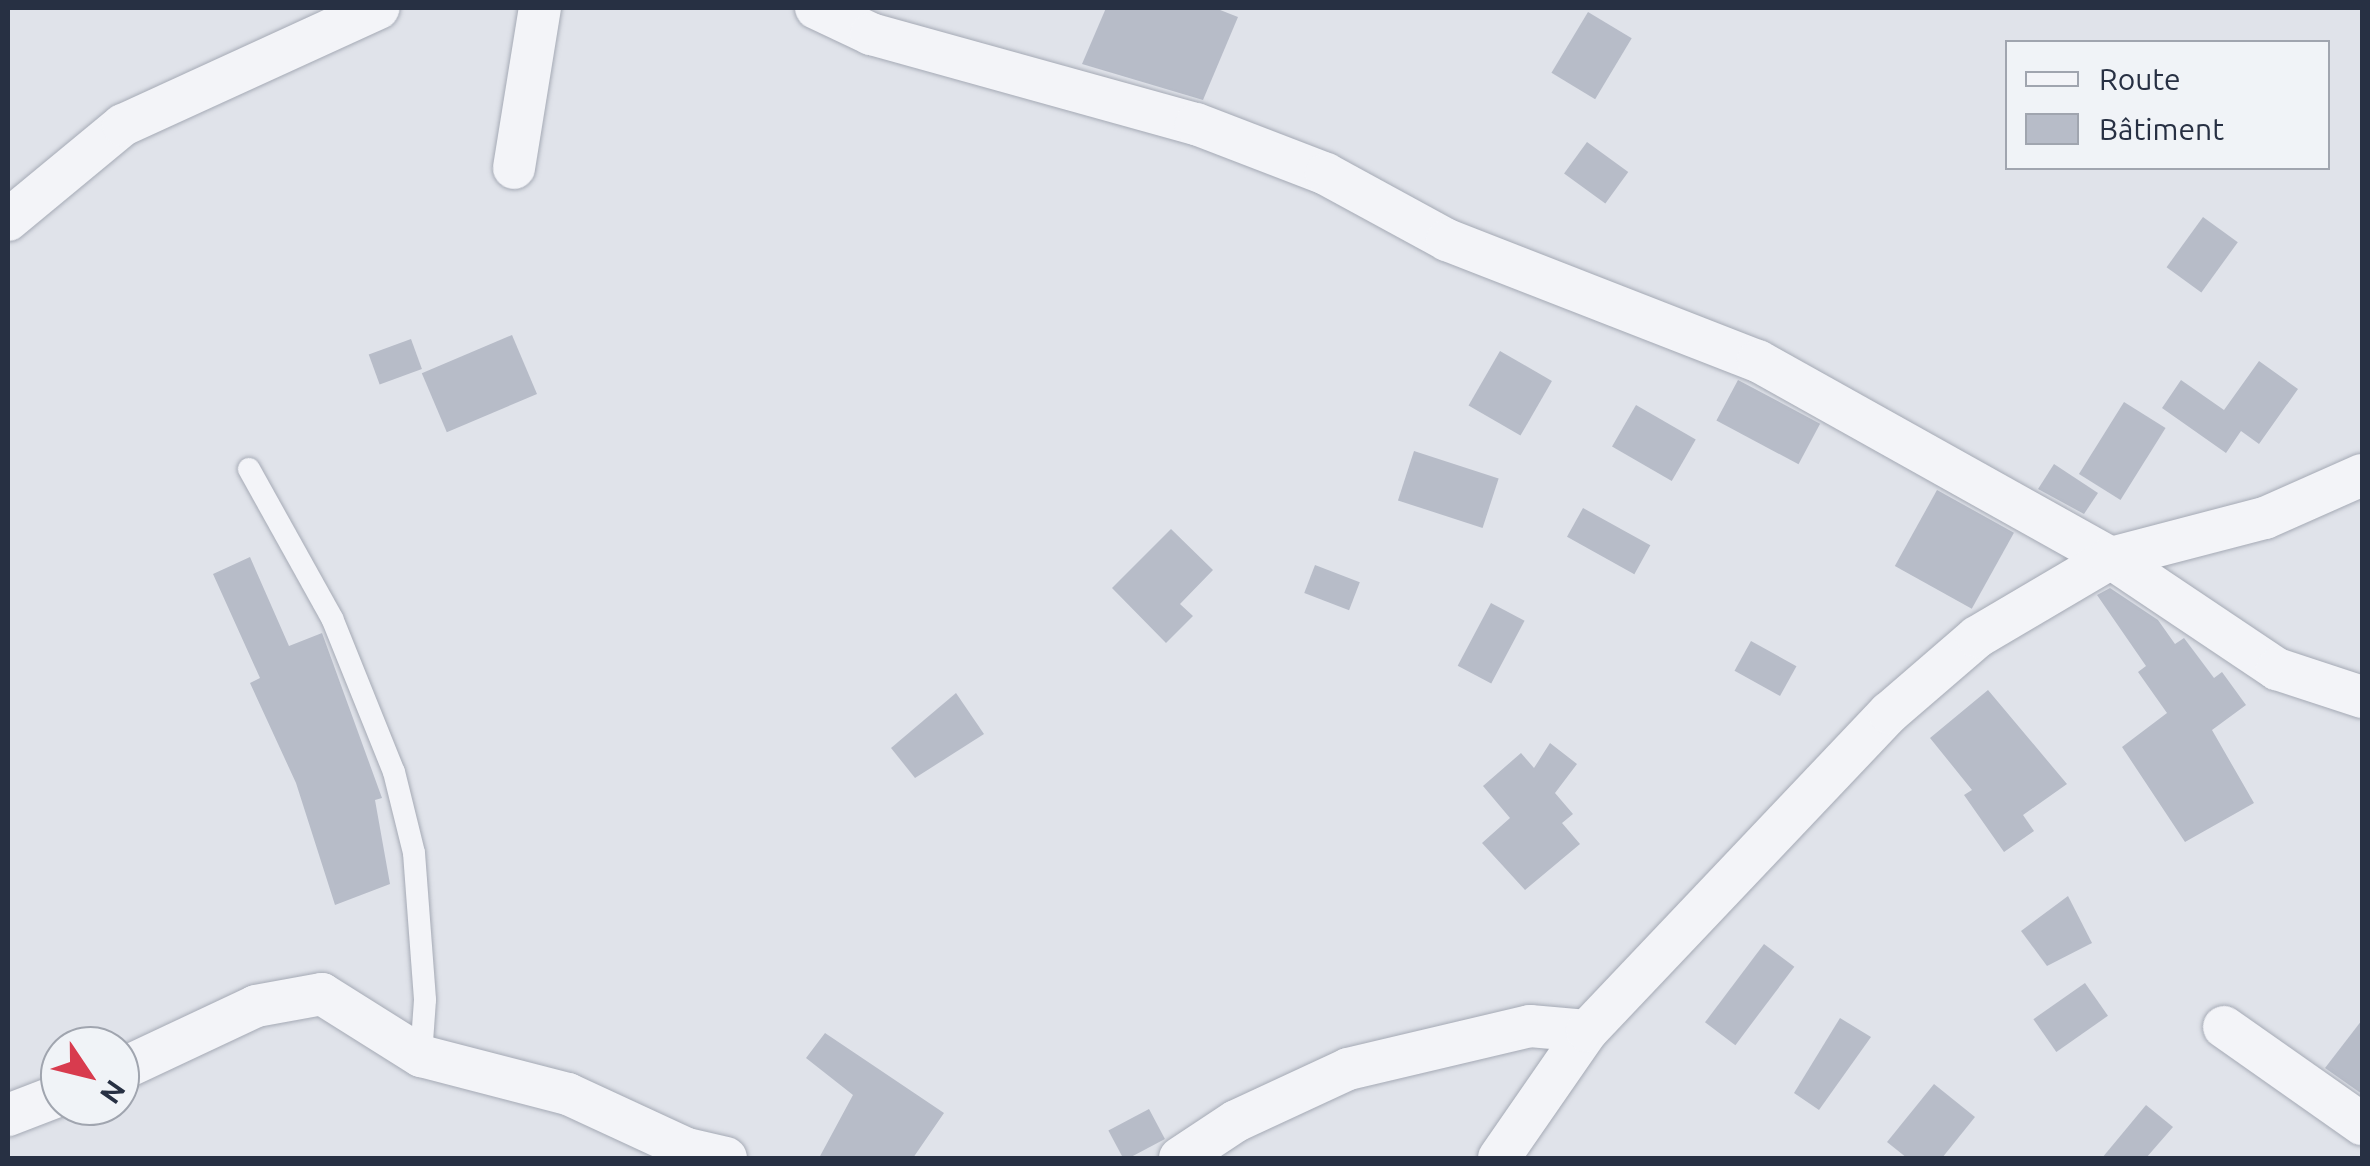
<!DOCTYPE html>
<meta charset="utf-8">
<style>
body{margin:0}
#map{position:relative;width:2370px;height:1166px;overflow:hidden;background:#e0e3ea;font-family:Ubuntu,sans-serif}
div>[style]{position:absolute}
.building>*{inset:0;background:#b7bcc8;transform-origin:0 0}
.roads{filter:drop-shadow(0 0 2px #a5aab5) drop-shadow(0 0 2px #a5aab5)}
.lane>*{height:22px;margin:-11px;padding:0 11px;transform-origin:11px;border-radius:11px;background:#f3f4f8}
.street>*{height:42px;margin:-21px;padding:0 21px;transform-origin:21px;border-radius:21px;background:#f3f4f8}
span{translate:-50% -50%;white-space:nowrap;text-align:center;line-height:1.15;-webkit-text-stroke:8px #f0f3f7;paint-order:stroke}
.frame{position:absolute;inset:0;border:10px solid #273043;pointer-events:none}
.legend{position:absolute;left:2005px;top:40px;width:325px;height:130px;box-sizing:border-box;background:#f0f3f7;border:2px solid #a0a5af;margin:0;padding:12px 18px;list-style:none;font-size:30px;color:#273043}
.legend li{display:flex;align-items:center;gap:20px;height:50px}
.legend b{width:50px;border:2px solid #a0a5af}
.north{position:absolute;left:40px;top:1026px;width:100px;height:100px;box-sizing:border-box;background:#f0f3f7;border:2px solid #a0a5af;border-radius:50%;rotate:125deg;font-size:28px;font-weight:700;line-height:40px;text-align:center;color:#273043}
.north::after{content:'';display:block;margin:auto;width:35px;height:45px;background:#d83b4e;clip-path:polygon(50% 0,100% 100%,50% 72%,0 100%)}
</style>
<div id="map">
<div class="building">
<i style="clip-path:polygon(1106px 8px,1215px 8px,1238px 17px,1203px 100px,1082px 64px)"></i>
<i style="left:1588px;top:12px;width:51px;height:71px;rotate:31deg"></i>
<i style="left:1587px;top:142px;width:51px;height:39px;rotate:36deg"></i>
<i style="left:2203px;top:217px;width:43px;height:62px;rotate:36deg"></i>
<i style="left:512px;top:335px;width:64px;height:98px;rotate:67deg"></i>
<i style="left:411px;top:339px;width:32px;height:45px;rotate:70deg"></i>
<i style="left:1500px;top:351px;width:60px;height:63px;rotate:30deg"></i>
<i style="clip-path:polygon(2259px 361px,2298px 389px,2259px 444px,2241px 431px,2226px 453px,2162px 408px,2181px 380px,2224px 410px)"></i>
<i style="left:1738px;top:380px;width:93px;height:46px;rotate:28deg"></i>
<i style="left:2124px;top:402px;width:49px;height:85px;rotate:32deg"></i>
<i style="left:1636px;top:405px;width:69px;height:48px;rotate:30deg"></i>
<i style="left:1414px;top:451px;width:89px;height:52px;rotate:18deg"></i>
<i style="clip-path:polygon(2054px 464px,2098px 493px,2084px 514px,2038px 489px)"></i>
<i style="left:1937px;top:490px;width:88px;height:87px;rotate:29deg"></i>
<i style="left:1583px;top:508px;width:77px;height:33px;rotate:29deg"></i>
<i style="clip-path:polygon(1171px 529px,1213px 570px,1180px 604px,1193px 616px,1166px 643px,1112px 588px)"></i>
<i style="clip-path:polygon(250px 557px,289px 646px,322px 633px,382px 798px,375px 800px,390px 884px,335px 905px,296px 783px,250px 683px,260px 678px,213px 574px)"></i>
<i style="left:1315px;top:565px;width:48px;height:30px;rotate:21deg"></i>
<i style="clip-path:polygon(2110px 588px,2158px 620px,2175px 644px,2184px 638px,2214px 678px,2222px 672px,2246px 705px,2212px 730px,2254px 803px,2185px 842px,2122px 747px,2167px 713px,2138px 672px,2146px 666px,2097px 595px)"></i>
<i style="left:1491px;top:603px;width:38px;height:71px;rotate:28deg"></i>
<i style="left:1751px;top:641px;width:52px;height:34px;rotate:29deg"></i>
<i style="clip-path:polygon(1988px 690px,2067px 784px,2023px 815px,2034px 831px,2004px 852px,1964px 795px,1972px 790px,1930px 738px)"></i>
<i style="clip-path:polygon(956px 693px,984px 734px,915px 778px,891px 748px)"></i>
<i style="clip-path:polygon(1550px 743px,1577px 764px,1555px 793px,1573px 814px,1562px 823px,1580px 844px,1525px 890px,1482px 843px,1510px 818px,1483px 786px,1521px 753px,1534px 768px)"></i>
<i style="clip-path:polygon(2068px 896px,2092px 943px,2047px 966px,2021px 931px)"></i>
<i style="left:1764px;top:944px;width:38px;height:98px;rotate:37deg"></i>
<i style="left:2085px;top:983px;width:40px;height:63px;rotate:55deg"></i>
<i style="clip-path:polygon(1840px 1018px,1871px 1037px,1819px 1110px,1794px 1093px)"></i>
<i style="clip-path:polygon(2362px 1020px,2362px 1094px,2325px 1068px)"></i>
<i style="clip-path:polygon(825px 1033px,944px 1113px,913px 1158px,819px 1158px,853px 1095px,806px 1058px)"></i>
<i style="clip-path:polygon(1934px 1084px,1975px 1117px,1942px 1158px,1907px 1158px,1887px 1142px)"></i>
<i style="clip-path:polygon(2146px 1105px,2173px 1127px,2146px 1158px,2102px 1158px)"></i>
<i style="left:1149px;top:1109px;width:34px;height:46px;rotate:62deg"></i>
</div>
<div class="roads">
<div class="lane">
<i style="left:249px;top:469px;width:171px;rotate:60.9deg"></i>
<i style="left:332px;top:618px;width:166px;rotate:68.1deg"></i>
<i style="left:394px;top:772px;width:83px;rotate:76.1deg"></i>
<i style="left:414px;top:853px;width:147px;rotate:85.7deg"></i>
<i style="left:425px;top:1000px;width:56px;rotate:94.1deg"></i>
</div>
<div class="street">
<i style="left:816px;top:8px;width:61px;rotate:25.3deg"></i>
<i style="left:871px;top:34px;width:337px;rotate:15.5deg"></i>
<i style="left:1196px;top:124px;width:139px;rotate:21deg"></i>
<i style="left:1326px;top:174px;width:138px;rotate:28.6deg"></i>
<i style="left:1447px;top:240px;width:334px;rotate:21.3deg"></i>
<i style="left:1758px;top:361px;width:404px;rotate:29.2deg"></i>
<i style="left:2111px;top:558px;width:200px;rotate:33.8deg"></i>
<i style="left:2277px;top:669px;width:89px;rotate:18.2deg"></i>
<i style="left:514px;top:168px;width:162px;rotate:-80.8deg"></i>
<i style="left:8px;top:220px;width:149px;rotate:-39.6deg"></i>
<i style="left:123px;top:125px;width:281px;rotate:-24.6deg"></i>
<i style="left:2224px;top:1027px;width:169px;rotate:35.1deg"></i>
<i style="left:120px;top:1070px;width:150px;rotate:-25.2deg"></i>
<i style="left:256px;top:1006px;width:67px;rotate:-10.3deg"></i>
<i style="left:322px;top:994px;width:117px;rotate:32.1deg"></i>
<i style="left:421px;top:1056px;width:152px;rotate:14.5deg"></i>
<i style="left:568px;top:1094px;width:131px;rotate:24.8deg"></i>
<i style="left:687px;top:1149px;width:40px;rotate:13deg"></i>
<i style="left:8px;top:1115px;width:56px;rotate:-21deg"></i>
<i style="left:1180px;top:1158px;width:67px;rotate:-33.5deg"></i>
<i style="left:1236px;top:1121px;width:123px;rotate:-24.9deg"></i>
<i style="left:1348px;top:1069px;width:187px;rotate:-13.3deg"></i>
<i style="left:1530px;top:1026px;width:57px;rotate:5deg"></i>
<i style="left:1499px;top:1158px;width:155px;rotate:-55.3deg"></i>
<i style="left:1587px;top:1031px;width:439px;rotate:-46.5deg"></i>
<i style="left:1889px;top:713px;width:116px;rotate:-40.8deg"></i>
<i style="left:1977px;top:637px;width:156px;rotate:-30.5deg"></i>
<i style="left:2111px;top:558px;width:159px;rotate:-14.6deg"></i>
<i style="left:2265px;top:518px;width:106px;rotate:-23.9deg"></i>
</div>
</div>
<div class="frame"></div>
<ul class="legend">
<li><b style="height:12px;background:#f3f4f8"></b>Route</li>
<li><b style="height:28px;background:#b7bcc8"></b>Bâtiment</li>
</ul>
<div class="north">N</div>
</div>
